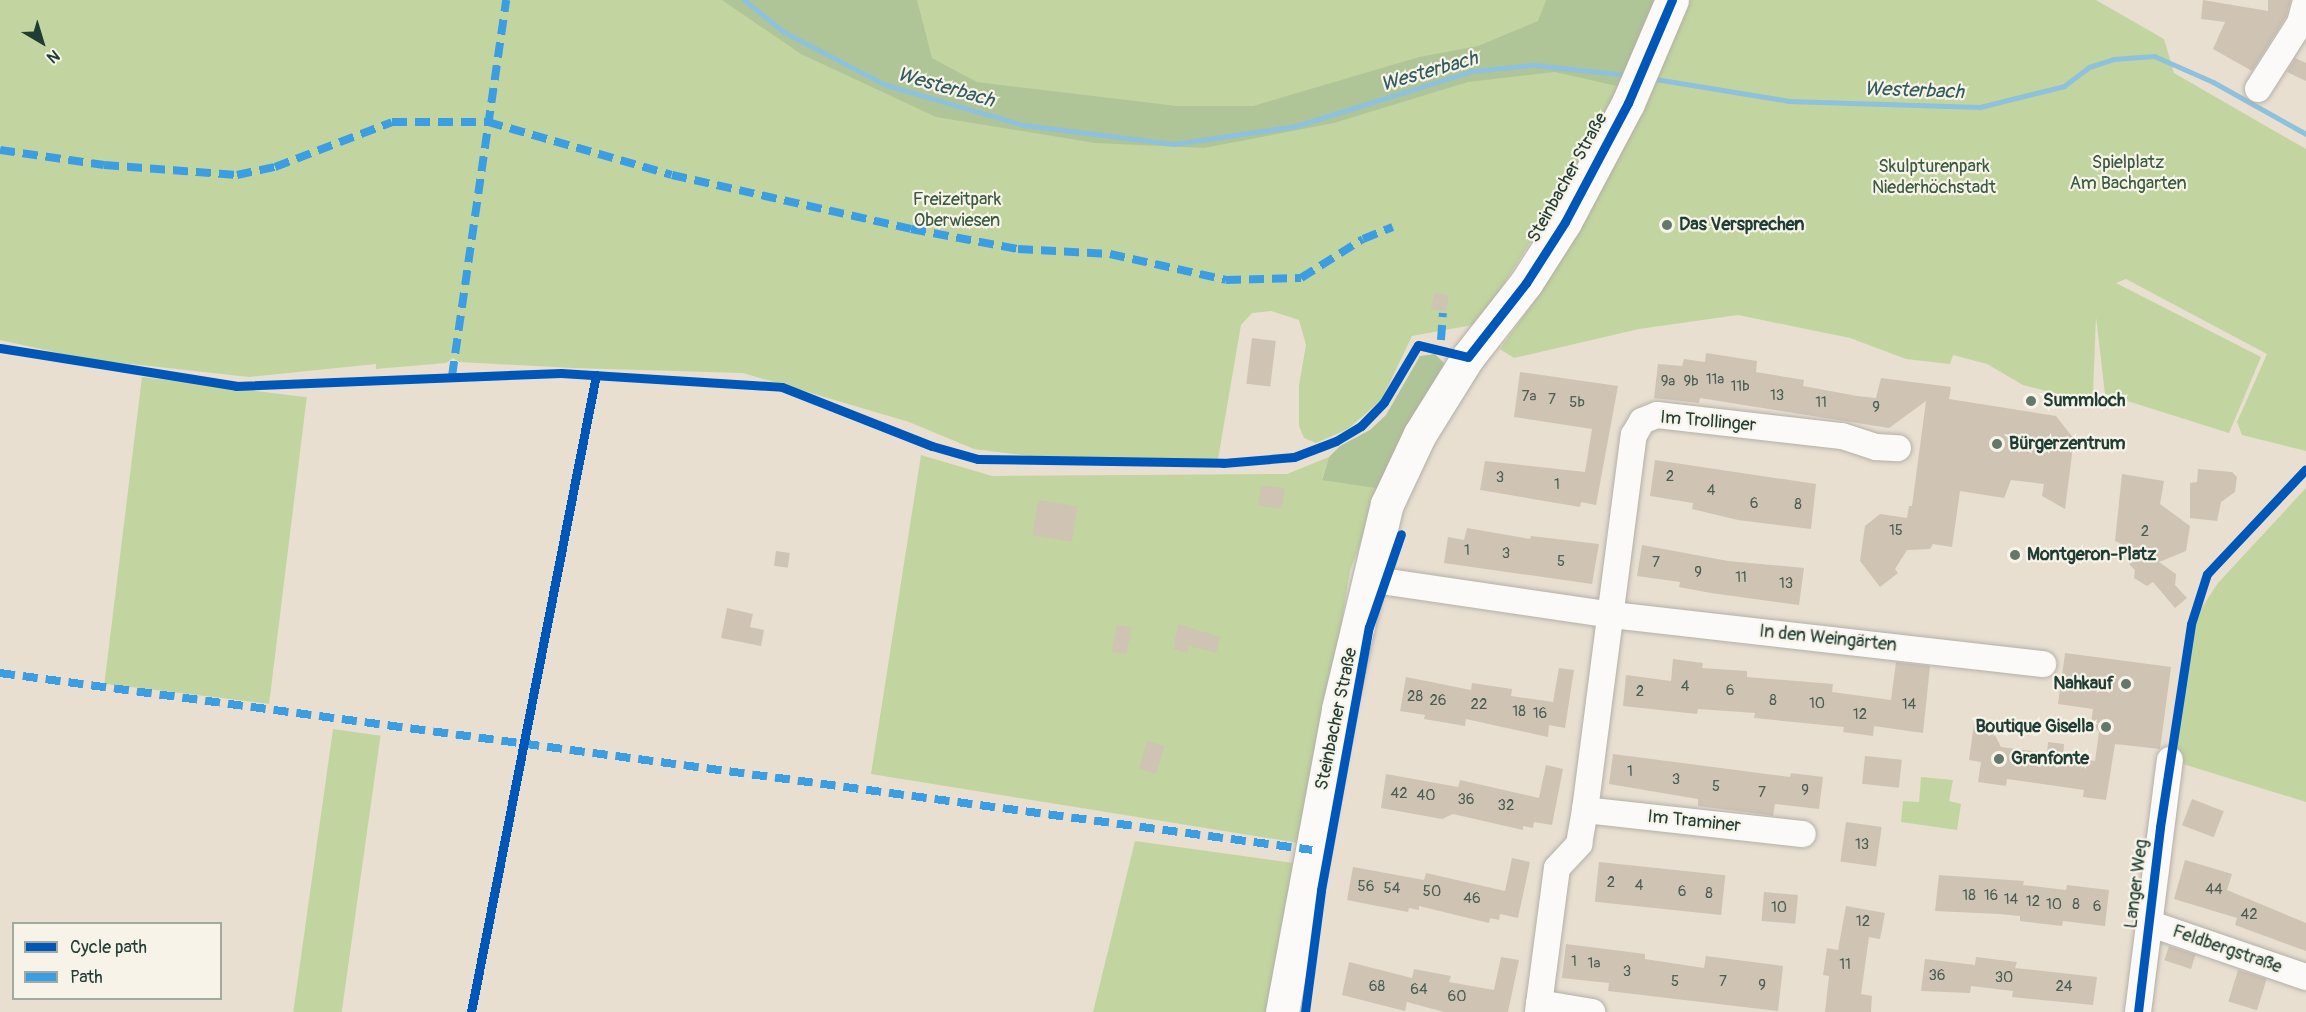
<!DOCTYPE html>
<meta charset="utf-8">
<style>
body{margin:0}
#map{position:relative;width:2306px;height:1012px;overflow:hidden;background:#e8dfd1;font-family:Pangolin,sans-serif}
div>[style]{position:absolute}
.green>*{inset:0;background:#c2d5a0;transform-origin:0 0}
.forest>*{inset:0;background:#b0c597}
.stream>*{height:5px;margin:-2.5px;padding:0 2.5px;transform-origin:2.5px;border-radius:2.5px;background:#8ec1dc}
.building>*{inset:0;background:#cfc3b4;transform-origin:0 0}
.roads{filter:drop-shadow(0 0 2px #b3b0a7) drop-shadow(0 0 2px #b3b0a7)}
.minor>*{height:26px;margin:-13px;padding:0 13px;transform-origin:13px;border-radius:13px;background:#fcfaf8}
.major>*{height:33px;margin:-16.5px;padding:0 16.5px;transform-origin:16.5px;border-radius:16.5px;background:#fcfaf8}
.quiet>*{height:8px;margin-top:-4px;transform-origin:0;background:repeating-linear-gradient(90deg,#3c9ee2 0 15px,transparent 0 23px)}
.cycleway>*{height:9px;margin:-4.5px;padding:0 4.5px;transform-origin:4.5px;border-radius:4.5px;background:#0057b8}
.dots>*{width:16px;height:16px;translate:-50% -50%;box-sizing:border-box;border:3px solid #f7f3e8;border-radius:50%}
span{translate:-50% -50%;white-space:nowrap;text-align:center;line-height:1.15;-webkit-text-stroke:4.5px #f7f3e8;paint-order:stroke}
.number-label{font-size:15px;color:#4b5e54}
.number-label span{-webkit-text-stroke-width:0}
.park-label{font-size:18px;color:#395a41}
.street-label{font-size:18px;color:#1f3d34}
.poi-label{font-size:18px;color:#1f3d34;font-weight:700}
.left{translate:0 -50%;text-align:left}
.right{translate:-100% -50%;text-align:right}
.water-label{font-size:20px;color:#315b5f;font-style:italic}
.legend{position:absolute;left:12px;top:922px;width:210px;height:78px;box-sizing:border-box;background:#f7f3e8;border:2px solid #a1aaa0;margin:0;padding:8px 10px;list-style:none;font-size:18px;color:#1f3d34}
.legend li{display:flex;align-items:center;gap:12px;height:30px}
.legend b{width:30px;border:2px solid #a1aaa0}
.north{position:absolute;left:12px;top:12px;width:60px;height:60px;-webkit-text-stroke:4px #f7f3e8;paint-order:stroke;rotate:142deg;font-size:16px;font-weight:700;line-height:24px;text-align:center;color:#1f3d34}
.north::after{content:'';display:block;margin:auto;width:21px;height:27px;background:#1f3d34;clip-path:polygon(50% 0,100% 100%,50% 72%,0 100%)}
</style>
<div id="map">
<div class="green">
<i style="clip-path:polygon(0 0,1653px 0,1613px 113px,1478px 324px,1412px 336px,1382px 399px,1348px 429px,1316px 443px,1304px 438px,1299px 426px,1299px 385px,1306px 345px,1299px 320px,1271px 311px,1252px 313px,1241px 325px,1218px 459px,1171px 460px,1037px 457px,974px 449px,909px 422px,743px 373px,572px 368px,459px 362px,453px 358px,446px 363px,376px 369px,376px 364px,249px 377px,86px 359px,0 340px)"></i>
<i style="clip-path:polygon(1680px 0,2096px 0,2164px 39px,2174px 73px,2306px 149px,2306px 451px,2242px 435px,2237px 422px,2267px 354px,2126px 279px,2116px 283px,2261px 357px,2229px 433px,2105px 394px,2096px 317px,2093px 394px,2088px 402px,2023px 385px,1987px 364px,1953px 355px,1950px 364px,1906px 359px,1850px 338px,1738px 315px,1639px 329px,1514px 358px,1500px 349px,1541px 292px,1605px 182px)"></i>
<i style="left:142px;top:377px;width:166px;height:309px;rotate:7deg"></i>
<i style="clip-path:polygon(921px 455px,992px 476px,1287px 474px,1329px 457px,1322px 479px,1381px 489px,1350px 571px,1305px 844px,871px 774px)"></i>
<i style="clip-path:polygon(2306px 488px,2306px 802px,2170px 760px,2191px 624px,2218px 583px)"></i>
<i style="left:333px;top:729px;width:48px;height:288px;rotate:8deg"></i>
<i style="clip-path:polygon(1921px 777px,1953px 780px,1949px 801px,1961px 804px,1957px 830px,1901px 822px,1903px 801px,1919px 802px)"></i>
<i style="clip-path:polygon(1135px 841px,1293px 863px,1275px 1012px,1093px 1012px)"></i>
</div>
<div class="forest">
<i style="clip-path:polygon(722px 0,917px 0,932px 58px,977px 82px,1177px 106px,1253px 106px,1419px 57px,1478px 46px,1538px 21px,1546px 0,1663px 0,1626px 88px,1555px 72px,1468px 82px,1334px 123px,1204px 148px,1095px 143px,936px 117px,801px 54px)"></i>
<i style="clip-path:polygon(1435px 354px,1449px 368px,1381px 489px,1322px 480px,1329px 457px,1340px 446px,1370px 430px,1386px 415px,1420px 356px)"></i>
</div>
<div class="stream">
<i style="left:744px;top:0;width:51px;rotate:38.7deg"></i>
<i style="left:784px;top:32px;width:115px;rotate:27.5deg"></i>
<i style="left:886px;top:85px;width:143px;rotate:16.3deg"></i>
<i style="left:1023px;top:125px;width:152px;rotate:7.2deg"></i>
<i style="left:1174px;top:144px;width:123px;rotate:-8.4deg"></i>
<i style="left:1296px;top:126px;width:185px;rotate:-17.3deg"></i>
<i style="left:1473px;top:71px;width:60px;rotate:-5.7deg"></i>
<i style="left:1533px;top:65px;width:96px;rotate:6deg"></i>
<i style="left:1649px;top:78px;width:142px;rotate:9.3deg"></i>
<i style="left:1789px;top:101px;width:191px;rotate:1.8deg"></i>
<i style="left:1980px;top:107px;width:87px;rotate:-14deg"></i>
<i style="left:2064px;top:86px;width:31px;rotate:-37deg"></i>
<i style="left:2089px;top:67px;width:25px;rotate:-18deg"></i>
<i style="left:2113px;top:59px;width:41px;rotate:-4.2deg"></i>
<i style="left:2154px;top:56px;width:64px;rotate:23.8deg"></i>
<i style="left:2213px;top:82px;width:107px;rotate:29.2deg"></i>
</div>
<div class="building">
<i style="clip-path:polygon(2203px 0,2268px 11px,2268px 0,2291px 0,2286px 17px,2252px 71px,2213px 49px,2225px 22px,2201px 19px)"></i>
<i style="clip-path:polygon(2295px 58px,2306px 63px,2306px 81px,2287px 72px)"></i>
<i style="left:1434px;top:293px;width:15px;height:16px;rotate:11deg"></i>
<i style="left:1252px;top:338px;width:24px;height:46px;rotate:7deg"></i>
<i style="clip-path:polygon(1706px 353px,1757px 361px,1756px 372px,1804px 380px,1803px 386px,1857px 396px,1876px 398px,1881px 378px,1951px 387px,1949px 399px,2056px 416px,2074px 439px,2065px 509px,2042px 496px,2044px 484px,2011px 480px,2004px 498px,1960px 491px,1952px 547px,1933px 544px,1930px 549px,1907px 550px,1895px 569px,1898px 573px,1880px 587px,1860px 561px,1865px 526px,1880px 514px,1907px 518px,1909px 506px,1912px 506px,1926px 401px,1889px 428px,1700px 398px,1699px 403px,1654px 398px,1658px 364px,1682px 366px,1684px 359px,1705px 362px)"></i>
<i style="clip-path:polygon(1520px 372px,1618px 386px,1596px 505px,1581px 502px,1580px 507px,1480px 490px,1485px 461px,1585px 472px,1592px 429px,1514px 417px)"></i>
<i style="clip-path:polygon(1655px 460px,1816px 484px,1811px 529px,1738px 520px,1692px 509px,1693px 503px,1650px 496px)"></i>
<i style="clip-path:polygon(2198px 469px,2232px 472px,2237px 477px,2235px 492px,2221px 502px,2217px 521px,2190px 518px,2190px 483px,2197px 482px)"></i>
<i style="clip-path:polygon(2122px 474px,2164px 481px,2160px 504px,2190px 526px,2186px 551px,2159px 562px,2176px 574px,2175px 585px,2187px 598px,2175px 608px,2153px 582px,2147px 586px,2134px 578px,2135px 570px,2129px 564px,2147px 556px,2115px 541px)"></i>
<i style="left:1261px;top:485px;width:24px;height:21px;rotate:7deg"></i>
<i style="left:1038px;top:500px;width:40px;height:36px;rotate:9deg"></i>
<i style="clip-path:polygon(1467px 528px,1530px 539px,1531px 536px,1599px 544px,1592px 584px,1444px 563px,1448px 537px,1464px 540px)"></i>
<i style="clip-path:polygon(1642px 545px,1728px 561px,1804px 568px,1799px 605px,1711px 593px,1679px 587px,1680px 582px,1637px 576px)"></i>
<i style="left:776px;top:551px;width:14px;height:15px;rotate:8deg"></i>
<i style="clip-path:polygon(727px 608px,753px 614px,750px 627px,764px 630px,761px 646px,721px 638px)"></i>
<i style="clip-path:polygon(1178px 624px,1220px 637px,1216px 653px,1189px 646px,1187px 653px,1173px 649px)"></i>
<i style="left:1117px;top:625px;width:15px;height:27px;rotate:11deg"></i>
<i style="clip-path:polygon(2065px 653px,2171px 667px,2160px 749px,2115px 744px,2106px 800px,2083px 797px,2084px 790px,2007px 779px,2006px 786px,1978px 782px,1981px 762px,1969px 760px,1974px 724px,1994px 733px,2001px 747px,2047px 753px,2048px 742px,2064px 744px,2063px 756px,2095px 761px,2099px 732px,2091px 723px,2093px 709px,2058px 704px)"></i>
<i style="clip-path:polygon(1673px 659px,1703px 663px,1702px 668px,1747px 671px,1747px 677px,1833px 684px,1832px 692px,1891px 700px,1896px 662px,1930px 666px,1923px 733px,1874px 726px,1873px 736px,1843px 732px,1844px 727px,1754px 718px,1755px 713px,1698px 709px,1697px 714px,1623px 706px,1626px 675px,1671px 681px)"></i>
<i style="clip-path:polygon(1559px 668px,1574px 670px,1565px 728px,1549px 725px,1548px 737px,1466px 719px,1465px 726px,1424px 719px,1425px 715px,1400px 711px,1406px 677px,1471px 690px,1472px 683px,1512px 689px,1511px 696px,1553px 702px)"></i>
<i style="left:1147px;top:741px;width:18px;height:29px;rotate:16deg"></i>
<i style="clip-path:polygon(1613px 754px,1790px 777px,1791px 773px,1823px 777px,1819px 809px,1775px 804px,1773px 816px,1769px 815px,1698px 806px,1698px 799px,1609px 784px)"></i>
<i style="left:1865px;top:756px;width:37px;height:28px;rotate:6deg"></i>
<i style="clip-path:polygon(1546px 765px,1563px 769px,1552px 825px,1534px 822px,1533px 828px,1523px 826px,1523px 830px,1453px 814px,1442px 819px,1381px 808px,1386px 774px,1458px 787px,1460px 780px,1539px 798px)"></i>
<i style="left:2192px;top:799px;width:34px;height:28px;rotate:21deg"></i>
<i style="left:1846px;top:822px;width:36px;height:40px;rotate:8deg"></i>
<i style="clip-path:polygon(1512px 858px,1530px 862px,1518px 918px,1500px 914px,1499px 920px,1490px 918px,1489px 923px,1419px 906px,1419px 910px,1409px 908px,1408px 912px,1347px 900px,1353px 867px,1424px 880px,1426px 873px,1505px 891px)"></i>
<i style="clip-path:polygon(2185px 860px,2232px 874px,2227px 890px,2306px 923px,2306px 951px,2235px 925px,2237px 918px,2174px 899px)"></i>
<i style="left:1599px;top:862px;width:127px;height:40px;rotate:6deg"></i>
<i style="clip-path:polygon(1939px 875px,2024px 881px,2023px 885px,2066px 890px,2067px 885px,2109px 890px,2105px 926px,2063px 921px,2062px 926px,2020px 921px,2020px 916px,1999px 914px,1935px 911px)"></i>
<i style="left:1764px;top:892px;width:34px;height:29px;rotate:5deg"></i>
<i style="clip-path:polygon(1846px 906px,1885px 913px,1880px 939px,1869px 937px,1861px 994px,1872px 996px,1871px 1012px,1825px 1012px,1829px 976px,1823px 975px,1827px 948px,1838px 950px)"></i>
<i style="clip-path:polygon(1566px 944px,1645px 954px,1645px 959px,1704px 968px,1706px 956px,1783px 966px,1778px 1011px,1608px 991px,1609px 983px,1562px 978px)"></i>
<i style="left:2169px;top:946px;width:28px;height:15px;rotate:18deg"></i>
<i style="clip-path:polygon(1501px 957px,1519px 960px,1508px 1012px,1444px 1012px,1407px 1002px,1405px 1011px,1342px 995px,1349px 962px,1412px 978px,1414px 969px,1451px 976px,1449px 982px,1494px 990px)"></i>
<i style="clip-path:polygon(1976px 957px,2017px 962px,2015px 968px,2097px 977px,2093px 1005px,2012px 997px,2013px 991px,1971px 986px,1970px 993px,1921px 991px,1925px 959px,1975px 965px)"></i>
<i style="left:2238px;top:970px;width:30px;height:33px;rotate:17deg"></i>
</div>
<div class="roads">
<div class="minor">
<i style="left:2258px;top:89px;width:78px;rotate:-57.5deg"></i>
<i style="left:2300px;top:23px;width:23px;rotate:-75deg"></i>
<i style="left:1368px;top:579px;width:247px;rotate:8.4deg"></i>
<i style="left:1612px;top:615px;width:434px;rotate:6.5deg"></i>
<i style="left:1585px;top:810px;width:219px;rotate:6.3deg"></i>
<i style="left:2148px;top:923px;width:167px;rotate:18.9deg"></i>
<i style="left:1539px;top:1003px;width:54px;rotate:9.6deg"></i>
<i style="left:1538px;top:1012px;width:145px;rotate:-82.5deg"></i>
<i style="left:1557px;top:868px;width:33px;rotate:-47deg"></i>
<i style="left:1579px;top:844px;width:35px;rotate:-80deg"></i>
<i style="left:1585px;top:810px;width:378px;rotate:-82.6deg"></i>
<i style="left:1634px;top:435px;width:16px;rotate:-60deg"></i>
<i style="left:1642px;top:421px;width:16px;rotate:-22deg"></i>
<i style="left:1657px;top:415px;width:186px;rotate:6.5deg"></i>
<i style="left:1842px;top:436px;width:36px;rotate:18deg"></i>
<i style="left:1876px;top:447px;width:22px;rotate:3deg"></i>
<i style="left:2138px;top:1012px;width:254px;rotate:-82.8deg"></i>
</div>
<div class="major">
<i style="left:1282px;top:1012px;width:308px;rotate:-79.5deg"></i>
<i style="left:1338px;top:709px;width:211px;rotate:-76.6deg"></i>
<i style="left:1387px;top:504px;width:77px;rotate:-64.8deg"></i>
<i style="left:1420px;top:434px;width:91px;rotate:-58.1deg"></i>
<i style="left:1468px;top:357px;width:94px;rotate:-51.9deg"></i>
<i style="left:1526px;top:283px;width:72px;rotate:-57.4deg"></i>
<i style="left:1565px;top:222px;width:135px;rotate:-62.1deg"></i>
<i style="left:1628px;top:103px;width:112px;rotate:-66.9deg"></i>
</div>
</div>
<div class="quiet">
<i style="left:0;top:150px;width:105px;rotate:8.2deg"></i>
<i style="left:104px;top:165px;width:133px;rotate:4.3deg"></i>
<i style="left:237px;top:175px;width:39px;rotate:-12deg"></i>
<i style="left:275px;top:167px;width:125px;rotate:-21deg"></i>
<i style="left:392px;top:122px;width:96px"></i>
<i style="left:488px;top:122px;width:191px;rotate:16.1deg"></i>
<i style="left:672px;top:175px;width:245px;rotate:12.7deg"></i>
<i style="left:911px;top:229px;width:109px;rotate:10.6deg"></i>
<i style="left:1018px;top:249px;width:92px;rotate:3.1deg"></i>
<i style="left:1110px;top:254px;width:119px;rotate:12.6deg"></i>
<i style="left:1226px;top:280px;width:75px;rotate:-1.5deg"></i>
<i style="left:1301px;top:278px;width:73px;rotate:-32.2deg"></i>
<i style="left:1363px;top:239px;width:32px;rotate:-22deg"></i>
<i style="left:1441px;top:340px;width:27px;rotate:-86deg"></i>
<i style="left:452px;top:376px;width:380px;rotate:-81.8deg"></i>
<i style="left:0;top:673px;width:1324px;rotate:7.68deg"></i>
</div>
<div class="cycleway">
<i style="left:0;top:348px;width:239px;rotate:9.1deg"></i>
<i style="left:236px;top:386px;width:325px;rotate:-2.3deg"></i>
<i style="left:561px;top:373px;width:221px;rotate:3.6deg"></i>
<i style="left:782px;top:387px;width:161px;rotate:21.5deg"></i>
<i style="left:932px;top:446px;width:48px;rotate:15.8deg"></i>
<i style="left:978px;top:459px;width:245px;rotate:0.9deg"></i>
<i style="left:1223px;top:463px;width:71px;rotate:-4.8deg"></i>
<i style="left:1294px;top:457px;width:45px;rotate:-20.9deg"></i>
<i style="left:1336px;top:441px;width:29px;rotate:-31deg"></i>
<i style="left:1361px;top:426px;width:33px;rotate:-46deg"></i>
<i style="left:1384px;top:402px;width:66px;rotate:-59.2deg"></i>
<i style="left:1418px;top:345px;width:51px;rotate:13.5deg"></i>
<i style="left:1468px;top:357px;width:94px;rotate:-51.9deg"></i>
<i style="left:1526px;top:283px;width:72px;rotate:-57.4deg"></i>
<i style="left:1565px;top:222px;width:135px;rotate:-62.1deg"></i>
<i style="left:1628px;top:103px;width:112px;rotate:-66.9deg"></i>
<i style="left:471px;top:1012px;width:649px;rotate:-78.9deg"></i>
<i style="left:1305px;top:1012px;width:123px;rotate:-82.5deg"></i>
<i style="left:1321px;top:890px;width:267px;rotate:-79.7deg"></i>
<i style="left:1369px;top:627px;width:98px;rotate:-71deg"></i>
<i style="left:2138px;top:1012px;width:186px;rotate:-83.2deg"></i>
<i style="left:2160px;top:827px;width:205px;rotate:-81.3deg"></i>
<i style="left:2191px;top:624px;width:52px;rotate:-72.3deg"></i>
<i style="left:2207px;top:574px;width:144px;rotate:-46.7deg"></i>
</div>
<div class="dots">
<i style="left:1667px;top:225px;background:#65766b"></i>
<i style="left:2031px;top:401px;background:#65766b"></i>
<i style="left:1997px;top:444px;background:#65766b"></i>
<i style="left:2015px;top:555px;background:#65766b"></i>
<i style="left:2126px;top:684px;background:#65766b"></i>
<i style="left:2106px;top:727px;background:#65766b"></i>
<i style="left:1999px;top:759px;background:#65766b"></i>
</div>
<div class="number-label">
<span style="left:1715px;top:380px">11a</span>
<span style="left:1668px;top:382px">9a</span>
<span style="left:1691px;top:382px">9b</span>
<span style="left:1740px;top:387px">11b</span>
<span style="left:1777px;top:396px">13</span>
<span style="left:1529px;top:397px">7a</span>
<span style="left:1552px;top:400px">7</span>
<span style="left:1577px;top:403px">5b</span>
<span style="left:1821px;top:403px">11</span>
<span style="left:1876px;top:408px">9</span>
<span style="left:1670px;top:477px">2</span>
<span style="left:1500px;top:478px">3</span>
<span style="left:1557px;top:485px">1</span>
<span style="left:1711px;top:491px">4</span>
<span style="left:1754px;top:504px">6</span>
<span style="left:1798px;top:505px">8</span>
<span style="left:1896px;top:531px">15</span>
<span style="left:2145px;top:532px">2</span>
<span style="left:1467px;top:551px">1</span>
<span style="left:1506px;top:554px">3</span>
<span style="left:1561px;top:562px">5</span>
<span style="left:1656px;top:563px">7</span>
<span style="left:1698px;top:573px">9</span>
<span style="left:1741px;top:578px">11</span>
<span style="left:1786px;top:584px">13</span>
<span style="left:1685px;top:687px">4</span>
<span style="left:1730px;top:691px">6</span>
<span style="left:1640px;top:692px">2</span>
<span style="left:1415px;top:697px">28</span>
<span style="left:1438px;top:701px">26</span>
<span style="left:1773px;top:701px">8</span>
<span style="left:1817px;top:704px">10</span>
<span style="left:1479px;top:705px">22</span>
<span style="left:1909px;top:705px">14</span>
<span style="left:1519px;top:712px">18</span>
<span style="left:1540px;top:714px">16</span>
<span style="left:1860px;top:715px">12</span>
<span style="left:1630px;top:772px">1</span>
<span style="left:1676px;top:780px">3</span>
<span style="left:1716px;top:787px">5</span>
<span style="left:1805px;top:791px">9</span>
<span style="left:1762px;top:793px">7</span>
<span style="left:1399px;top:794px">42</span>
<span style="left:1426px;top:796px">40</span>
<span style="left:1466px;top:800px">36</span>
<span style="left:1506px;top:806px">32</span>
<span style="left:1862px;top:845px">13</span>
<span style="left:1611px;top:883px">2</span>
<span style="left:1639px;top:886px">4</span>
<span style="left:1366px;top:887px">56</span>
<span style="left:1392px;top:889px">54</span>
<span style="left:2214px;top:890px">44</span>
<span style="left:1432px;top:892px">50</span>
<span style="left:1682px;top:892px">6</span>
<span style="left:1709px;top:894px">8</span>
<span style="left:1969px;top:896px">18</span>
<span style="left:1991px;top:896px">16</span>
<span style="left:1472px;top:899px">46</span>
<span style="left:2011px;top:900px">14</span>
<span style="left:2033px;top:902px">12</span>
<span style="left:2054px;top:905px">10</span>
<span style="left:2076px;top:905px">8</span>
<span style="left:2097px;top:907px">6</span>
<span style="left:1779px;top:908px">10</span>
<span style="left:2249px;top:915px">42</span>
<span style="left:1863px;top:922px">12</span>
<span style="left:1574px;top:962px">1</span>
<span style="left:1594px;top:964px">1a</span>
<span style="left:1845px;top:965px">11</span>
<span style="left:1627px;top:972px">3</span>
<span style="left:1937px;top:976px">36</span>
<span style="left:2004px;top:978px">30</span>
<span style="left:1675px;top:982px">5</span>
<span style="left:1723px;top:982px">7</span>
<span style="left:1762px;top:986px">9</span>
<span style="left:1377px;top:987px">68</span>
<span style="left:2064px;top:987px">24</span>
<span style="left:1419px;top:990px">64</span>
<span style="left:1457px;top:997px">60</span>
</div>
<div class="park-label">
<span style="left:2128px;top:174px">Spielplatz<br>Am Bachgarten</span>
<span style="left:1934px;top:178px">Skulpturenpark<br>Niederhöchstadt</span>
<span style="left:957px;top:211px">Freizeitpark<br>Oberwiesen</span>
</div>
<div class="street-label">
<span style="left:1568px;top:178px;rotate:-61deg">Steinbacher Straße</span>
<span style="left:1708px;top:422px;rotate:5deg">Im Trollinger</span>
<span style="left:1828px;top:639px;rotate:6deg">In den Weingärten</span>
<span style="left:1337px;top:719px;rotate:-78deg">Steinbacher Straße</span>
<span style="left:1694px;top:822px;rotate:6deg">Im Traminer</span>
<span style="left:2137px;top:884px;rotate:-83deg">Langer Weg</span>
<span style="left:2227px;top:950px;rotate:19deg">Feldbergstraße</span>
</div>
<div class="poi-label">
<span class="left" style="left:1679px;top:225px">Das Versprechen</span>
<span class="left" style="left:2043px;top:401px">Summloch</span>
<span class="left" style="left:2009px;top:444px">Bürgerzentrum</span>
<span class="left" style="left:2027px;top:555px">Montgeron-Platz</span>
<span class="right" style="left:2114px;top:684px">Nahkauf</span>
<span class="right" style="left:2094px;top:727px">Boutique Gisella</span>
<span class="left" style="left:2011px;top:759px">Granfonte</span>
</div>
<div class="water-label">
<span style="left:1429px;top:71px;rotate:-16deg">Westerbach</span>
<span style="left:946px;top:87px;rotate:16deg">Westerbach</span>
<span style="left:1914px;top:90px;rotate:2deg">Westerbach</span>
</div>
<ul class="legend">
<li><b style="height:8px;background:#0057b8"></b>Cycle path</li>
<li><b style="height:8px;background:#3c9ee2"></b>Path</li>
</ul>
<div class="north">N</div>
</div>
